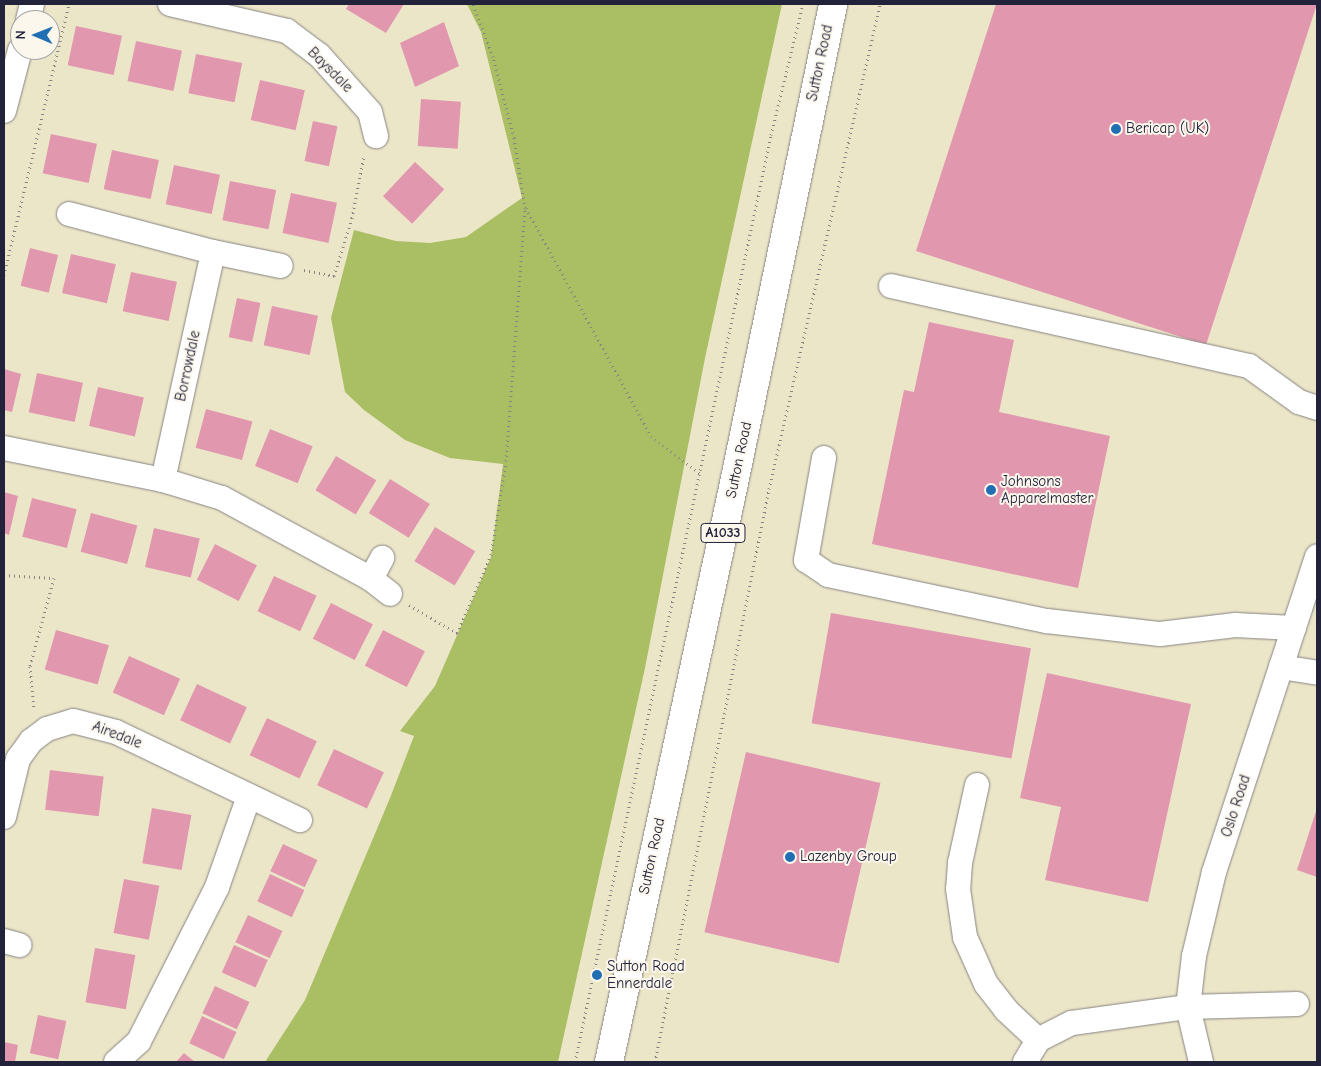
<!DOCTYPE html>
<style>
body{margin:0}
#map{position:relative;width:1321px;height:1066px;overflow:hidden;background:#ece6c9;font-family:"Comic Neue",sans-serif}
div>[style]{position:absolute}
.green>*{inset:0;background:#aabe63}
.building>*{inset:0;background:#e198af;transform-origin:0 0}
.path>*{height:3px;margin-top:-1.5px;transform-origin:0;background:repeating-linear-gradient(90deg,#878482 0 1px,transparent 0 5px)}
.roads{filter:drop-shadow(0 0 1px #878482) drop-shadow(0 0 1px #878482)}
.minor>*{height:24px;margin:-12px;padding:0 12px;transform-origin:12px;border-radius:12px;background:#fff}
.highway>*{height:28px;margin:-14px;padding:0 14px;transform-origin:14px;border-radius:14px;background:#fff}
.dots>*{width:14px;height:14px;translate:-50% -50%;box-sizing:border-box;border:2px solid #fbf7ec;border-radius:50%}
span{translate:-50% -50%;white-space:nowrap;text-align:center;line-height:1.15;-webkit-text-stroke:4px #fbf7ec;paint-order:stroke}
.shield-label span{padding:1px 4px;background:#fbf7ec;border:1px solid;border-radius:4px;-webkit-text-stroke-width:0}
.shield-label{font-size:14px;color:#22223b;font-weight:700}
.street-label{font-size:15px;color:#22223b}
.poi-label{font-size:15px;color:#22223b}
.left{translate:0 -50%;text-align:left}
.frame{position:absolute;inset:0;border:5px solid #22223b;pointer-events:none}
.north{position:absolute;left:10px;top:10px;width:50px;height:50px;box-sizing:border-box;background:#fbf7ec;border:1px solid #a4a2a5;border-radius:50%;rotate:271deg;font-size:14px;font-weight:700;line-height:20px;text-align:center;color:#22223b}
.north::after{content:'';display:block;margin:auto;width:18px;height:22px;background:#1f6fb2;clip-path:polygon(50% 0,100% 100%,50% 72%,0 100%)}
</style>
<div id="map">
<div class="green">
<i style="clip-path:polygon(467px 4px,782px 4px,705px 358px,645px 668px,558px 1062px,265px 1062px,305px 1000px,390px 798px,414px 736px,400px 731px,435px 686px,491px 557px,503px 464px,450px 458px,405px 440px,364px 410px,345px 392px,331px 318px,354px 230px,396px 241px,430px 243px,466px 237px,522px 198px,481px 32px)"></i>
</div>
<div class="building">
<i style="clip-path:polygon(349px 4px,404px 4px,386px 33px,346px 9px)"></i>
<i style="clip-path:polygon(996px 4px,1317px 4px,1206px 345px,916px 251px)"></i>
<i style="clip-path:polygon(444px 22px,459px 66px,415px 87px,400px 43px)"></i>
<i style="left:76px;top:26px;width:47px;height:40px;rotate:12deg"></i>
<i style="left:136px;top:41px;width:47px;height:41px;rotate:12deg"></i>
<i style="left:196px;top:54px;width:47px;height:40px;rotate:11deg"></i>
<i style="left:260px;top:80px;width:46px;height:41px;rotate:13deg"></i>
<i style="left:421px;top:99px;width:40px;height:47px;rotate:4deg"></i>
<i style="left:313px;top:121px;width:25px;height:41px;rotate:12deg"></i>
<i style="left:51px;top:134px;width:47px;height:40px;rotate:12deg"></i>
<i style="left:112px;top:150px;width:48px;height:40px;rotate:12deg"></i>
<i style="left:415px;top:162px;width:40px;height:47px;rotate:43deg"></i>
<i style="left:174px;top:165px;width:47px;height:40px;rotate:12deg"></i>
<i style="left:230px;top:181px;width:47px;height:40px;rotate:11deg"></i>
<i style="left:291px;top:193px;width:47px;height:41px;rotate:12deg"></i>
<i style="left:30px;top:248px;width:29px;height:39px;rotate:14deg"></i>
<i style="left:71px;top:254px;width:46px;height:40px;rotate:13deg"></i>
<i style="left:131px;top:272px;width:47px;height:40px;rotate:12deg"></i>
<i style="left:237px;top:298px;width:24px;height:40px;rotate:12deg"></i>
<i style="left:272px;top:306px;width:47px;height:40px;rotate:12deg"></i>
<i style="clip-path:polygon(929px 322px,1014px 340px,999px 412px,1110px 436px,1078px 588px,872px 544px,904px 390px,914px 392px)"></i>
<i style="clip-path:polygon(4px 369px,21px 374px,12px 412px,4px 410px)"></i>
<i style="left:37px;top:373px;width:47px;height:40px;rotate:12deg"></i>
<i style="left:98px;top:387px;width:47px;height:40px;rotate:13deg"></i>
<i style="left:206px;top:409px;width:48px;height:40px;rotate:15deg"></i>
<i style="left:270px;top:429px;width:46px;height:40px;rotate:22deg"></i>
<i style="left:336px;top:456px;width:47px;height:40px;rotate:31deg"></i>
<i style="left:390px;top:479px;width:47px;height:40px;rotate:32deg"></i>
<i style="clip-path:polygon(4px 492px,18px 496px,9px 535px,4px 533px)"></i>
<i style="left:32px;top:498px;width:46px;height:40px;rotate:14deg"></i>
<i style="left:91px;top:513px;width:48px;height:40px;rotate:15deg"></i>
<i style="left:435px;top:527px;width:47px;height:40px;rotate:31deg"></i>
<i style="left:154px;top:528px;width:47px;height:40px;rotate:13deg"></i>
<i style="left:215px;top:544px;width:47px;height:40px;rotate:27deg"></i>
<i style="left:274px;top:576px;width:47px;height:39px;rotate:25deg"></i>
<i style="left:331px;top:603px;width:47px;height:40px;rotate:27deg"></i>
<i style="left:831px;top:613px;width:203px;height:112px;rotate:10deg"></i>
<i style="left:56px;top:630px;width:55px;height:41px;rotate:16deg"></i>
<i style="left:383px;top:630px;width:47px;height:40px;rotate:27deg"></i>
<i style="left:129px;top:656px;width:56px;height:40px;rotate:24deg"></i>
<i style="clip-path:polygon(1047px 673px,1191px 704px,1148px 902px,1045px 880px,1061px 807px,1020px 798px)"></i>
<i style="left:197px;top:684px;width:55px;height:40px;rotate:25deg"></i>
<i style="left:267px;top:718px;width:55px;height:41px;rotate:25deg"></i>
<i style="left:334px;top:749px;width:55px;height:40px;rotate:25deg"></i>
<i style="left:746px;top:752px;width:138px;height:185px;rotate:13deg"></i>
<i style="left:50px;top:770px;width:54px;height:40px;rotate:7deg"></i>
<i style="left:152px;top:808px;width:40px;height:56px;rotate:10deg"></i>
<i style="clip-path:polygon(1317px 808px,1317px 877px,1297px 870px)"></i>
<i style="left:283px;top:844px;width:38px;height:30px;rotate:25deg"></i>
<i style="left:270px;top:874px;width:38px;height:30px;rotate:25deg"></i>
<i style="left:124px;top:879px;width:36px;height:55px;rotate:11deg"></i>
<i style="left:248px;top:915px;width:38px;height:30px;rotate:25deg"></i>
<i style="left:234px;top:945px;width:37px;height:30px;rotate:24deg"></i>
<i style="left:95px;top:948px;width:41px;height:55px;rotate:10deg"></i>
<i style="left:215px;top:986px;width:38px;height:30px;rotate:25deg"></i>
<i style="left:38px;top:1015px;width:29px;height:39px;rotate:12deg"></i>
<i style="left:202px;top:1016px;width:38px;height:30px;rotate:25deg"></i>
<i style="clip-path:polygon(4px 1042px,18px 1045px,15px 1062px,4px 1062px)"></i>
<i style="clip-path:polygon(184px 1053px,195px 1062px,176px 1062px)"></i>
</div>
<div class="path">
<i style="left:526px;top:208px;width:260px;rotate:61.3deg"></i>
<i style="left:651px;top:436px;width:63px;rotate:37.2deg"></i>
<i style="left:304px;top:270px;width:31px;rotate:11deg"></i>
<i style="left:334px;top:276px;width:61px;rotate:-72.8deg"></i>
<i style="left:352px;top:218px;width:64px;rotate:-79.2deg"></i>
<i style="left:4px;top:275px;width:279px;rotate:-76.5deg"></i>
<i style="left:4px;top:575px;width:50px;rotate:3.4deg"></i>
<i style="left:54px;top:578px;width:91px;rotate:105.3deg"></i>
<i style="left:30px;top:666px;width:43px;rotate:84.7deg"></i>
<i style="left:409px;top:605px;width:56px;rotate:30.3deg"></i>
<i style="left:457px;top:633px;width:85px;rotate:-66.4deg"></i>
<i style="left:491px;top:555px;width:95px;rotate:-80.9deg"></i>
<i style="left:506px;top:461px;width:254px;rotate:-85.7deg"></i>
<i style="left:525px;top:208px;width:71px;rotate:-98.9deg"></i>
<i style="left:514px;top:138px;width:84px;rotate:-104.5deg"></i>
<i style="left:493px;top:57px;width:57px;rotate:-110.7deg"></i>
<i style="left:575px;top:1062px;width:947px;rotate:-78.06deg"></i>
<i style="left:771px;top:135px;width:135px;rotate:-76.3deg"></i>
<i style="left:655px;top:1062px;width:584px;rotate:-78.75deg"></i>
<i style="left:769px;top:489px;width:498px;rotate:-77.1deg"></i>
</div>
<div class="roads">
<div class="minor">
<i style="left:170px;top:4px;width:120px;rotate:13deg"></i>
<i style="left:287px;top:31px;width:40px;rotate:37deg"></i>
<i style="left:319px;top:55px;width:76px;rotate:48.2deg"></i>
<i style="left:370px;top:112px;width:25px;rotate:76deg"></i>
<i style="left:28px;top:20px;width:16px;rotate:-76deg"></i>
<i style="left:4px;top:111px;width:63px;rotate:-75.3deg"></i>
<i style="left:69px;top:214px;width:149px;rotate:14.8deg"></i>
<i style="left:213px;top:252px;width:69px;rotate:11.6deg"></i>
<i style="left:891px;top:286px;width:367px;rotate:12.6deg"></i>
<i style="left:1249px;top:366px;width:62px;rotate:35.8deg"></i>
<i style="left:1299px;top:402px;width:19px;rotate:18deg"></i>
<i style="left:4px;top:448px;width:162px;rotate:11.4deg"></i>
<i style="left:163px;top:480px;width:62px;rotate:17deg"></i>
<i style="left:222px;top:498px;width:170px;rotate:28.5deg"></i>
<i style="left:371px;top:579px;width:24px;rotate:38deg"></i>
<i style="left:824px;top:458px;width:104px;rotate:100deg"></i>
<i style="left:806px;top:560px;width:27px;rotate:34deg"></i>
<i style="left:828px;top:575px;width:224px;rotate:11.9deg"></i>
<i style="left:1047px;top:621px;width:114px;rotate:6.6deg"></i>
<i style="left:1160px;top:634px;width:76px;rotate:-6.8deg"></i>
<i style="left:1235px;top:625px;width:59px;rotate:2.9deg"></i>
<i style="left:163px;top:480px;width:233px;rotate:-77.6deg"></i>
<i style="left:371px;top:579px;width:24px;rotate:-62deg"></i>
<i style="left:1281px;top:667px;width:36px;rotate:9deg"></i>
<i style="left:977px;top:785px;width:80px;rotate:102.3deg"></i>
<i style="left:960px;top:863px;width:26px;rotate:94deg"></i>
<i style="left:958px;top:889px;width:49px;rotate:81.7deg"></i>
<i style="left:965px;top:937px;width:51px;rotate:65.9deg"></i>
<i style="left:986px;top:984px;width:33px;rotate:52deg"></i>
<i style="left:1006px;top:1010px;width:44px;rotate:43.2deg"></i>
<i style="left:4px;top:817px;width:60px;rotate:-76.4deg"></i>
<i style="left:18px;top:759px;width:22px;rotate:-54deg"></i>
<i style="left:31px;top:741px;width:20px;rotate:-37deg"></i>
<i style="left:47px;top:729px;width:27px;rotate:-17deg"></i>
<i style="left:73px;top:721px;width:44px;rotate:14.3deg"></i>
<i style="left:116px;top:732px;width:204px;rotate:25.6deg"></i>
<i style="left:4px;top:941px;width:16px;rotate:15deg"></i>
<i style="left:116px;top:1062px;width:31px;rotate:-42deg"></i>
<i style="left:139px;top:1041px;width:173px;rotate:-63.1deg"></i>
<i style="left:217px;top:887px;width:96px;rotate:-70.6deg"></i>
<i style="left:1025px;top:1062px;width:26px;rotate:-59deg"></i>
<i style="left:1038px;top:1040px;width:38px;rotate:-27deg"></i>
<i style="left:1072px;top:1023px;width:117px;rotate:-7.9deg"></i>
<i style="left:1188px;top:1007px;width:109px;rotate:-1.6deg"></i>
<i style="left:1201px;top:1062px;width:57px;rotate:-103.3deg"></i>
<i style="left:1188px;top:1007px;width:51px;rotate:-83.3deg"></i>
<i style="left:1194px;top:956px;width:86px;rotate:-76.6deg"></i>
<i style="left:1214px;top:872px;width:332px;rotate:-71.9deg"></i>
</div>
<div class="highway">
<i style="left:609px;top:1062px;width:587px;rotate:-77.81deg"></i>
<i style="left:733px;top:488px;width:494px;rotate:-78.3deg"></i>
</div>
</div>
<div class="dots">
<i style="left:1116px;top:129px;background:#1f6fb2"></i>
<i style="left:991px;top:490px;background:#1f6fb2"></i>
<i style="left:790px;top:857px;background:#1f6fb2"></i>
<i style="left:597px;top:975px;background:#1f6fb2"></i>
</div>
<div class="shield-label">
<span style="left:723px;top:533px">A1033</span>
</div>
<div class="street-label">
<span style="left:820px;top:63px;rotate:-78deg">Sutton Road</span>
<span style="left:330px;top:70px;rotate:45deg">Baysdale</span>
<span style="left:188px;top:366px;rotate:-78deg">Borrowdale</span>
<span style="left:739px;top:460px;rotate:-78deg">Sutton Road</span>
<span style="left:117px;top:735px;rotate:21deg">Airedale</span>
<span style="left:1236px;top:806px;rotate:-72deg">Oslo Road</span>
<span style="left:652px;top:856px;rotate:-78deg">Sutton Road</span>
</div>
<div class="poi-label">
<span class="left" style="left:1126px;top:129px">Bericap (UK)</span>
<span class="left" style="left:1001px;top:490px">Johnsons<br>Apparelmaster</span>
<span class="left" style="left:800px;top:857px">Lazenby Group</span>
<span class="left" style="left:607px;top:975px">Sutton Road<br>Ennerdale</span>
</div>
<div class="frame"></div>
<div class="north">N</div>
</div>
